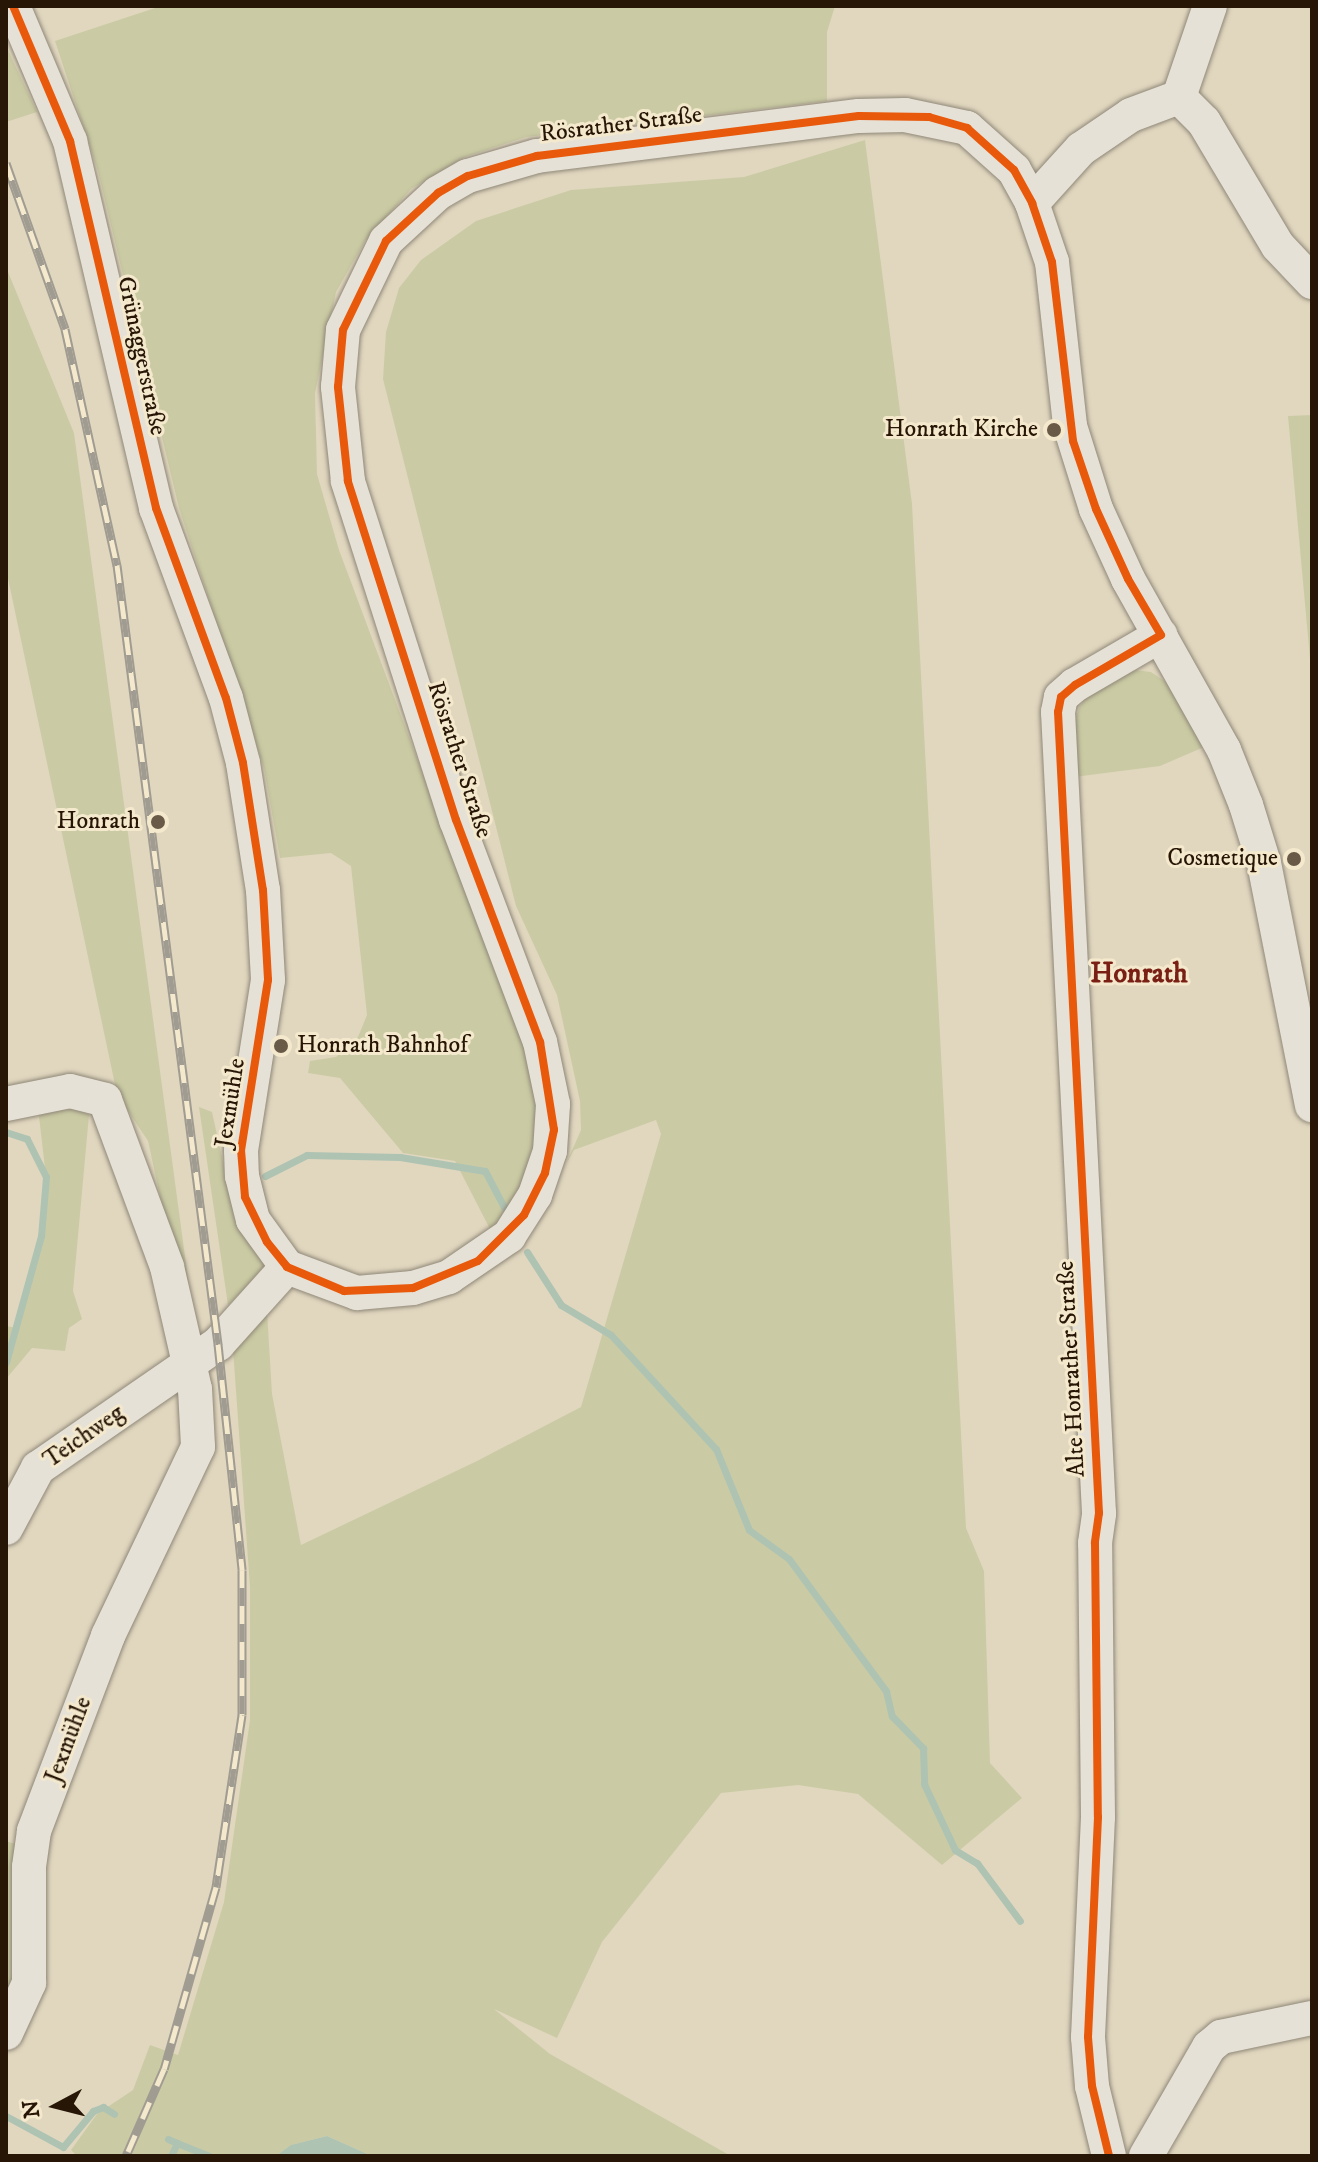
<!DOCTYPE html>
<meta charset="utf-8">
<style>
body{margin:0}
#map{position:relative;width:1318px;height:2162px;overflow:hidden;background:#e1d7bf;font-family:"IM FELL DW Pica",serif}
div>[style]{position:absolute}
.green>*{inset:0;background:#cacba4}
.water>*{inset:0;background:#afc3b3}
.stream>*{height:7px;margin:-3.5px;padding:0 3.5px;transform-origin:3.5px;border-radius:3.5px;background:#afc3b3}
.roads{filter:drop-shadow(0 0 2px #8f8778) drop-shadow(0 0 2px #8f8778)}
.minor>*{height:34px;margin:-17px;padding:0 17px;transform-origin:17px;border-radius:17px;background:#e6e1d6}
.rail>*{height:9px;margin-top:-4.5px;transform-origin:0;background:repeating-linear-gradient(90deg,#f4e9cd 0 18px,#a19c91 0 36px);box-sizing:border-box;border-block:2px solid #a19c91}
.cycleway>*{height:8px;margin:-4px;padding:0 4px;transform-origin:4px;border-radius:4px;background:#e8590c}
.dots>*{width:22px;height:22px;translate:-50% -50%;box-sizing:border-box;border:4px solid #f4e9cd;border-radius:50%}
span{translate:-50% -50%;white-space:nowrap;text-align:center;line-height:1.15;-webkit-text-stroke:6px #f4e9cd;paint-order:stroke}
.street-label{font-size:24px;color:#271606}
.poi-label{font-size:24px;color:#271606}
.right{translate:-100% -50%;text-align:right}
.left{translate:0 -50%;text-align:left}
.quarter-label{font-size:28px;color:#7a1f14;font-weight:700}
.frame{position:absolute;inset:0;border:8px solid #271606;pointer-events:none}
.north{position:absolute;left:16px;top:2066px;width:80px;height:80px;-webkit-text-stroke:6px #f4e9cd;paint-order:stroke;rotate:263deg;font-size:22px;font-weight:700;line-height:32px;text-align:center;color:#271606}
.north::after{content:'';display:block;margin:auto;width:28px;height:36px;background:#271606;clip-path:polygon(50% 0,100% 100%,50% 72%,0 100%)}
</style>
<div id="map">
<div class="green">
<i style="clip-path:polygon(161px 6px,835px 6px,827px 32px,827px 101px,526px 137px,465px 157px,411px 189px,365px 241px,336px 292px,315px 393px,317px 474px,339px 550px,528px 1055px,539px 1127px,521px 1197px,491px 1231px,455px 1161px,403px 1153px,340px 1078px,308px 1073px,310px 1061px,336px 1057px,358px 1037px,367px 1015px,351px 866px,331px 853px,280px 858px,264px 768px,179px 508px,98px 171px,55px 41px)"></i>
<i style="clip-path:polygon(6px 46px,37px 112px,6px 122px)"></i>
<i style="clip-path:polygon(865px 140px,912px 504px,966px 1528px,984px 1571px,990px 1763px,1022px 1798px,942px 1865px,858px 1794px,798px 1785px,721px 1793px,602px 1942px,557px 2038px,494px 2009px,550px 2054px,731px 2156px,372px 2156px,327px 2136px,292px 2145px,276px 2156px,77px 2156px,71px 2150px,97px 2114px,133px 2090px,150px 2045px,178px 2055px,224px 1902px,250px 1720px,250px 1587px,233px 1349px,267px 1311px,272px 1394px,301px 1545px,477px 1461px,581px 1407px,661px 1134px,656px 1120px,574px 1150px,566px 1164px,581px 1130px,580px 1101px,557px 995px,516px 906px,383px 379px,386px 332px,399px 288px,421px 260px,476px 221px,571px 190px,744px 177px)"></i>
<i style="clip-path:polygon(6px 267px,74px 433px,191px 1301px,183px 1302px,148px 1141px,117px 1094px,6px 569px)"></i>
<i style="clip-path:polygon(1312px 415px,1312px 681px,1288px 416px)"></i>
<i style="clip-path:polygon(1126px 669px,1151px 672px,1166px 682px,1204px 747px,1160px 766px,1074px 777px,1072px 729px,1080px 706px,1092px 690px)"></i>
<i style="clip-path:polygon(66px 1098px,89px 1115px,73px 1291px,82px 1319px,69px 1328px,65px 1351px,32px 1348px,6px 1379px,6px 1326px,17px 1328px,41px 1236px,46px 1177px,38px 1108px)"></i>
<i style="clip-path:polygon(199px 1107px,212px 1112px,233px 1207px,264px 1261px,265px 1269px,228px 1305px)"></i>
<i style="clip-path:polygon(6px 1841px,15px 1844px,27px 1967px,7px 1994px)"></i>
</div>
<div class="water">
<i style="clip-path:polygon(327px 2136px,372px 2156px,276px 2156px,291px 2145px)"></i>
</div>
<div class="stream">
<i style="left:6px;top:1132px;width:22px;rotate:18deg"></i>
<i style="left:27px;top:1139px;width:42px;rotate:63.4deg"></i>
<i style="left:46px;top:1177px;width:59px;rotate:94.8deg"></i>
<i style="left:41px;top:1236px;width:131px;rotate:105.5deg"></i>
<i style="left:265px;top:1176px;width:47px;rotate:-26.6deg"></i>
<i style="left:307px;top:1155px;width:93px;rotate:1.2deg"></i>
<i style="left:400px;top:1157px;width:86px;rotate:9.4deg"></i>
<i style="left:485px;top:1171px;width:41px;rotate:62.2deg"></i>
<i style="left:527px;top:1252px;width:63px;rotate:57.3deg"></i>
<i style="left:561px;top:1305px;width:58px;rotate:31deg"></i>
<i style="left:611px;top:1335px;width:155px;rotate:47.4deg"></i>
<i style="left:716px;top:1449px;width:87px;rotate:67.8deg"></i>
<i style="left:749px;top:1530px;width:49px;rotate:35.9deg"></i>
<i style="left:789px;top:1559px;width:164px;rotate:53.7deg"></i>
<i style="left:886px;top:1691px;width:26px;rotate:77deg"></i>
<i style="left:892px;top:1716px;width:45px;rotate:45.9deg"></i>
<i style="left:923px;top:1748px;width:36px;rotate:88deg"></i>
<i style="left:924px;top:1784px;width:73px;rotate:64.8deg"></i>
<i style="left:955px;top:1850px;width:26px;rotate:31deg"></i>
<i style="left:977px;top:1863px;width:72px;rotate:53.4deg"></i>
<i style="left:6px;top:2116px;width:65px;rotate:28.5deg"></i>
<i style="left:63px;top:2147px;width:47px;rotate:-50.2deg"></i>
<i style="left:93px;top:2111px;width:11px;rotate:-22deg"></i>
<i style="left:103px;top:2107px;width:13px;rotate:32deg"></i>
<i style="left:168px;top:2139px;width:10px;rotate:24deg"></i>
<i style="left:177px;top:2143px;width:14px;rotate:115deg"></i>
<i style="left:177px;top:2143px;width:35px;rotate:22deg"></i>
</div>
<div class="roads">
<div class="minor">
<i style="left:13px;top:6px;width:147px;rotate:67.1deg"></i>
<i style="left:70px;top:141px;width:377px;rotate:76.8deg"></i>
<i style="left:156px;top:508px;width:202px;rotate:69.8deg"></i>
<i style="left:226px;top:698px;width:67px;rotate:75.3deg"></i>
<i style="left:243px;top:763px;width:129px;rotate:81.1deg"></i>
<i style="left:263px;top:890px;width:90px;rotate:86.8deg"></i>
<i style="left:268px;top:980px;width:172px;rotate:99deg"></i>
<i style="left:241px;top:1150px;width:26px;rotate:88deg"></i>
<i style="left:242px;top:1176px;width:45px;rotate:76deg"></i>
<i style="left:253px;top:1220px;width:58px;rotate:54.1deg"></i>
<i style="left:287px;top:1267px;width:75px;rotate:20.4deg"></i>
<i style="left:357px;top:1293px;width:56px;rotate:-5.1deg"></i>
<i style="left:413px;top:1288px;width:38px;rotate:-17deg"></i>
<i style="left:449px;top:1277px;width:73px;rotate:-34.3deg"></i>
<i style="left:509px;top:1236px;width:49px;rotate:-57.6deg"></i>
<i style="left:535px;top:1195px;width:46px;rotate:-71.2deg"></i>
<i style="left:550px;top:1151px;width:47px;rotate:-86.3deg"></i>
<i style="left:553px;top:1104px;width:63px;rotate:-101.8deg"></i>
<i style="left:540px;top:1042px;width:237px;rotate:-110.7deg"></i>
<i style="left:456px;top:820px;width:356px;rotate:-107.7deg"></i>
<i style="left:348px;top:481px;width:95px;rotate:-96.1deg"></i>
<i style="left:338px;top:387px;width:57px;rotate:-85deg"></i>
<i style="left:343px;top:330px;width:99px;rotate:-64.2deg"></i>
<i style="left:386px;top:241px;width:71px;rotate:-42.7deg"></i>
<i style="left:438px;top:193px;width:34px;rotate:-30deg"></i>
<i style="left:468px;top:176px;width:72px;rotate:-16.2deg"></i>
<i style="left:537px;top:156px;width:324px;rotate:-7.1deg"></i>
<i style="left:859px;top:116px;width:46px;rotate:-1.2deg"></i>
<i style="left:905px;top:115px;width:63px;rotate:11.8deg"></i>
<i style="left:967px;top:128px;width:63px;rotate:41.8deg"></i>
<i style="left:1014px;top:170px;width:38px;rotate:61deg"></i>
<i style="left:1032px;top:203px;width:62px;rotate:71.3deg"></i>
<i style="left:1052px;top:262px;width:165px;rotate:83.7deg"></i>
<i style="left:1070px;top:426px;width:87px;rotate:72.6deg"></i>
<i style="left:1096px;top:509px;width:77px;rotate:65.4deg"></i>
<i style="left:1128px;top:579px;width:196px;rotate:60.7deg"></i>
<i style="left:1224px;top:750px;width:59px;rotate:68.2deg"></i>
<i style="left:1246px;top:805px;width:61px;rotate:72.8deg"></i>
<i style="left:1264px;top:863px;width:247px;rotate:78.8deg"></i>
<i style="left:1179px;top:97px;width:35px;rotate:45deg"></i>
<i style="left:1204px;top:122px;width:144px;rotate:59.2deg"></i>
<i style="left:1278px;top:246px;width:50px;rotate:46.6deg"></i>
<i style="left:1179px;top:97px;width:96px;rotate:-71.2deg"></i>
<i style="left:1032px;top:203px;width:73px;rotate:-47.8deg"></i>
<i style="left:1081px;top:149px;width:60px;rotate:-34.2deg"></i>
<i style="left:1131px;top:115px;width:51px;rotate:-20.6deg"></i>
<i style="left:6px;top:1104px;width:65px;rotate:-11.5deg"></i>
<i style="left:70px;top:1091px;width:36px;rotate:14deg"></i>
<i style="left:105px;top:1100px;width:178px;rotate:69.6deg"></i>
<i style="left:167px;top:1267px;width:125px;rotate:77.1deg"></i>
<i style="left:195px;top:1389px;width:58px;rotate:87deg"></i>
<i style="left:198px;top:1447px;width:209px;rotate:115.5deg"></i>
<i style="left:108px;top:1636px;width:209px;rotate:110.8deg"></i>
<i style="left:34px;top:1831px;width:36px;rotate:98deg"></i>
<i style="left:29px;top:1867px;width:116px;rotate:90deg"></i>
<i style="left:29px;top:1983px;width:55px;rotate:114.7deg"></i>
<i style="left:6px;top:1528px;width:68px;rotate:-61.9deg"></i>
<i style="left:38px;top:1468px;width:219px;rotate:-34.6deg"></i>
<i style="left:218px;top:1344px;width:103px;rotate:-48.1deg"></i>
<i style="left:1109px;top:2156px;width:72px;rotate:-103.7deg"></i>
<i style="left:1092px;top:2086px;width:49px;rotate:-94.7deg"></i>
<i style="left:1088px;top:2037px;width:220px;rotate:-87.4deg"></i>
<i style="left:1098px;top:1817px;width:274px;rotate:-90.6deg"></i>
<i style="left:1095px;top:1543px;width:30px;rotate:-82deg"></i>
<i style="left:1099px;top:1513px;width:802px;rotate:-92.93deg"></i>
<i style="left:1058px;top:712px;width:15px;rotate:-79deg"></i>
<i style="left:1061px;top:697px;width:18px;rotate:-41deg"></i>
<i style="left:1075px;top:685px;width:99px;rotate:-30.2deg"></i>
<i style="left:1146px;top:2156px;width:126px;rotate:-60deg"></i>
<i style="left:1209px;top:2047px;width:16px;rotate:-40deg"></i>
<i style="left:1221px;top:2037px;width:93px;rotate:-11.8deg"></i>
</div>
</div>
<div class="rail">
<i style="left:6px;top:163px;width:176px;rotate:70.4deg"></i>
<i style="left:65px;top:329px;width:242px;rotate:77.6deg"></i>
<i style="left:117px;top:565px;width:786px;rotate:82.61deg"></i>
<i style="left:218px;top:1344px;width:227px;rotate:83.9deg"></i>
<i style="left:242px;top:1570px;width:145px;rotate:90deg"></i>
<i style="left:242px;top:1715px;width:174px;rotate:98.6deg"></i>
<i style="left:216px;top:1887px;width:189px;rotate:105.9deg"></i>
<i style="left:164px;top:2069px;width:95px;rotate:113.6deg"></i>
</div>
<div class="cycleway">
<i style="left:13px;top:6px;width:147px;rotate:67.1deg"></i>
<i style="left:70px;top:141px;width:377px;rotate:76.8deg"></i>
<i style="left:156px;top:508px;width:202px;rotate:69.8deg"></i>
<i style="left:226px;top:698px;width:67px;rotate:75.3deg"></i>
<i style="left:243px;top:763px;width:129px;rotate:81.1deg"></i>
<i style="left:263px;top:890px;width:90px;rotate:86.8deg"></i>
<i style="left:268px;top:980px;width:172px;rotate:99deg"></i>
<i style="left:241px;top:1150px;width:47px;rotate:85.1deg"></i>
<i style="left:245px;top:1197px;width:50px;rotate:63.9deg"></i>
<i style="left:267px;top:1242px;width:32px;rotate:51deg"></i>
<i style="left:287px;top:1267px;width:62px;rotate:22.8deg"></i>
<i style="left:344px;top:1291px;width:69px;rotate:-2.5deg"></i>
<i style="left:413px;top:1288px;width:70px;rotate:-22.6deg"></i>
<i style="left:478px;top:1261px;width:65px;rotate:-45deg"></i>
<i style="left:524px;top:1215px;width:47px;rotate:-63.4deg"></i>
<i style="left:545px;top:1173px;width:44px;rotate:-78.2deg"></i>
<i style="left:554px;top:1130px;width:89px;rotate:-99deg"></i>
<i style="left:540px;top:1042px;width:237px;rotate:-110.7deg"></i>
<i style="left:456px;top:820px;width:356px;rotate:-107.7deg"></i>
<i style="left:348px;top:481px;width:95px;rotate:-96.1deg"></i>
<i style="left:338px;top:387px;width:57px;rotate:-85deg"></i>
<i style="left:343px;top:330px;width:99px;rotate:-64.2deg"></i>
<i style="left:386px;top:241px;width:71px;rotate:-42.7deg"></i>
<i style="left:438px;top:193px;width:34px;rotate:-30deg"></i>
<i style="left:468px;top:176px;width:72px;rotate:-16.2deg"></i>
<i style="left:537px;top:156px;width:324px;rotate:-7.1deg"></i>
<i style="left:859px;top:116px;width:70px;rotate:0.8deg"></i>
<i style="left:929px;top:117px;width:40px;rotate:16deg"></i>
<i style="left:967px;top:128px;width:63px;rotate:41.8deg"></i>
<i style="left:1014px;top:170px;width:38px;rotate:61deg"></i>
<i style="left:1032px;top:203px;width:62px;rotate:71.3deg"></i>
<i style="left:1052px;top:262px;width:180px;rotate:83.3deg"></i>
<i style="left:1073px;top:441px;width:72px;rotate:71.3deg"></i>
<i style="left:1096px;top:509px;width:77px;rotate:65.4deg"></i>
<i style="left:1128px;top:579px;width:65px;rotate:59.5deg"></i>
<i style="left:1161px;top:635px;width:99px;rotate:149.8deg"></i>
<i style="left:1075px;top:685px;width:18px;rotate:139deg"></i>
<i style="left:1061px;top:697px;width:15px;rotate:101deg"></i>
<i style="left:1058px;top:712px;width:802px;rotate:87.07deg"></i>
<i style="left:1099px;top:1513px;width:30px;rotate:98deg"></i>
<i style="left:1095px;top:1543px;width:274px;rotate:89.4deg"></i>
<i style="left:1098px;top:1817px;width:220px;rotate:92.6deg"></i>
<i style="left:1088px;top:2037px;width:49px;rotate:85.3deg"></i>
<i style="left:1092px;top:2086px;width:72px;rotate:76.3deg"></i>
</div>
<div class="dots">
<i style="left:1054px;top:430px;background:#685a47"></i>
<i style="left:158px;top:822px;background:#685a47"></i>
<i style="left:1294px;top:859px;background:#685a47"></i>
<i style="left:281px;top:1046px;background:#685a47"></i>
</div>
<div class="street-label">
<span style="left:621px;top:125px;rotate:-7deg">Rösrather Straße</span>
<span style="left:141px;top:356px;rotate:78deg">Grünaggerstraße</span>
<span style="left:459px;top:760px;rotate:72deg">Rösrather Straße</span>
<span style="left:231px;top:1103px;rotate:-81deg">Jexmühle</span>
<span style="left:1072px;top:1369px;rotate:-93deg">Alte Honrather Straße</span>
<span style="left:84px;top:1437px;rotate:-35deg">Teichweg</span>
<span style="left:69px;top:1740px;rotate:-69deg">Jexmühle</span>
</div>
<div class="poi-label">
<span class="right" style="left:1038px;top:430px">Honrath Kirche</span>
<span class="right" style="left:140px;top:822px">Honrath</span>
<span class="right" style="left:1278px;top:859px">Cosmetique</span>
<span class="left" style="left:297px;top:1046px">Honrath Bahnhof</span>
</div>
<div class="quarter-label">
<span style="left:1139px;top:974px">Honrath</span>
</div>
<div class="frame"></div>
<div class="north">N</div>
</div>
